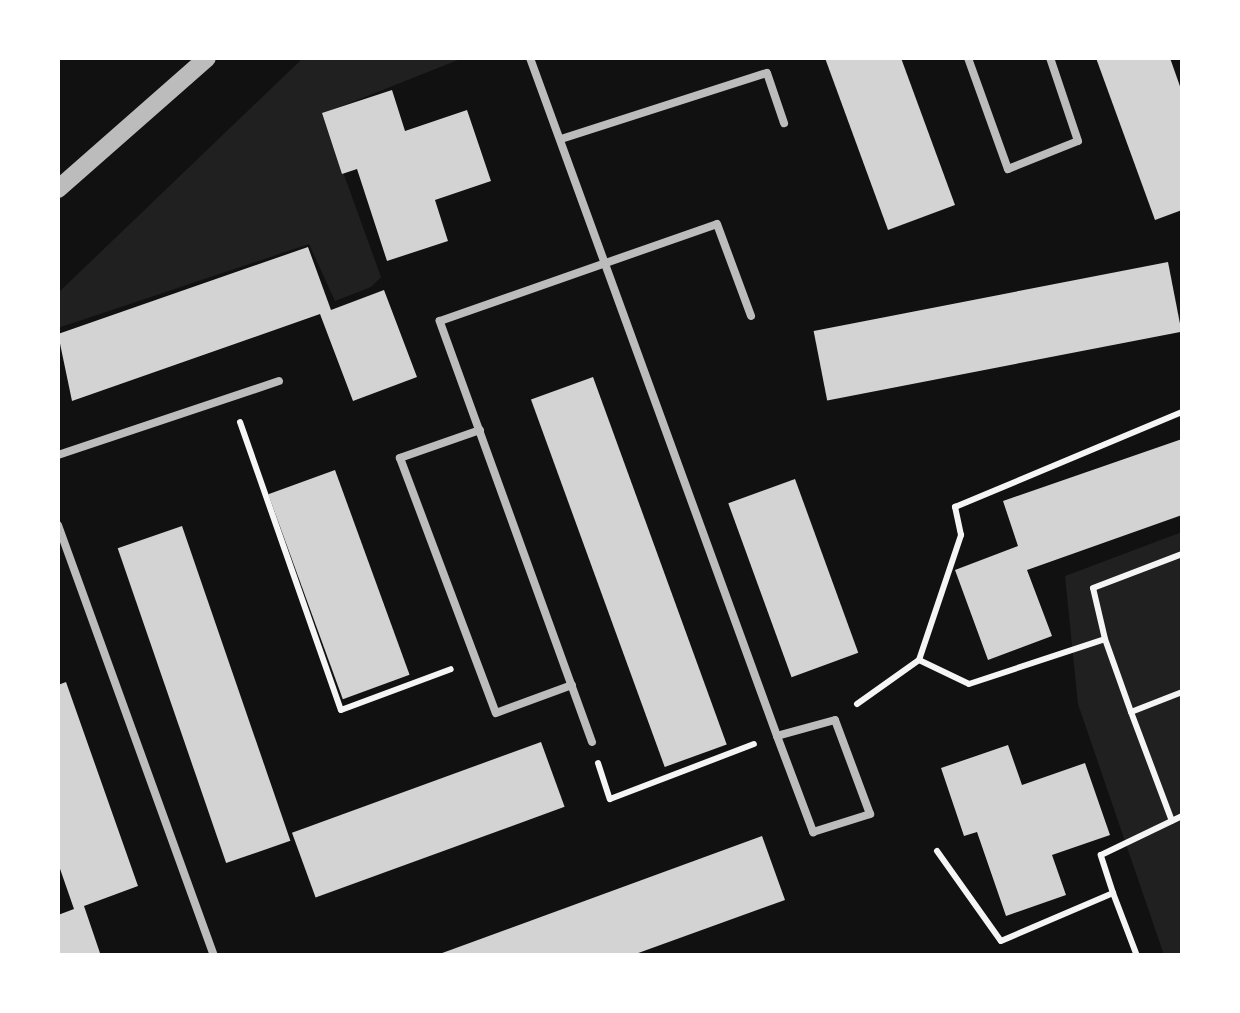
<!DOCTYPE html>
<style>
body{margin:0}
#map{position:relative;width:1240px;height:1013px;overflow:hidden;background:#111;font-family:Signika,sans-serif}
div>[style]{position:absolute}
.green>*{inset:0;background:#202020}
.building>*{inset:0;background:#d3d3d3;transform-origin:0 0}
.path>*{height:6px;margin:-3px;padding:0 3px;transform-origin:3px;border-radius:3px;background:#f5f5f5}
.service>*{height:8px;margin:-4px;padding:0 4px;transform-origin:4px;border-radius:4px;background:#bcbcbc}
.tertiary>*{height:18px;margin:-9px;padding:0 9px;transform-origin:9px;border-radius:9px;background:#bcbcbc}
span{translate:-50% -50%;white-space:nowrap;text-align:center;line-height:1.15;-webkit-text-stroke:8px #fff;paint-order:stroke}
.frame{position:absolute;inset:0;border:60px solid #fff;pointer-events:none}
</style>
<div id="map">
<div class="green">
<i style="clip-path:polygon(303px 58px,463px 58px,322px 114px,381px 277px,371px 287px,335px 301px,309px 244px,58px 328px,58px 293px)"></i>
<i style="clip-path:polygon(1182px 532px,1182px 955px,1164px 955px,1078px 704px,1065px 576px)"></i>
</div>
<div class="building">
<i style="clip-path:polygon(825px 58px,901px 58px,955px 205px,888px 230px)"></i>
<i style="clip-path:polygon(1096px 58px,1170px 58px,1182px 92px,1182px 210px,1155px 220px)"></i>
<i style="clip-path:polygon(392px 90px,405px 131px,467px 110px,491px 181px,435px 200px,448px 241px,387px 261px,357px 169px,342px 174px,322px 113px)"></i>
<i style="clip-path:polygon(308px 247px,331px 310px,384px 290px,417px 377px,353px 401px,320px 314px,72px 401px,58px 334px)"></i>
<i style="left:1168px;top:262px;width:71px;height:361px;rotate:79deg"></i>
<i style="left:593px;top:377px;width:391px;height:66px;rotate:70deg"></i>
<i style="clip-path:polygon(1182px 439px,1182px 515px,1027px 570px,1052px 636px,988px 660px,955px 570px,1018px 546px,1003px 501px)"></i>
<i style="left:335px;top:470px;width:218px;height:71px;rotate:70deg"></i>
<i style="left:795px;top:479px;width:185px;height:71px;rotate:70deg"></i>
<i style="left:182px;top:526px;width:333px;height:68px;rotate:71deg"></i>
<i style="clip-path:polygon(66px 682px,138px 886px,84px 906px,101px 956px,58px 956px,58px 915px,74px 909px,58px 863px,58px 685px)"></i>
<i style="left:541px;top:742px;width:69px;height:265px;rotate:70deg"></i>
<i style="clip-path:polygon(1008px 745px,1022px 785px,1085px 763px,1110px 835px,1052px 855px,1066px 895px,1006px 916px,977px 832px,964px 836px,941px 768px)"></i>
<i style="clip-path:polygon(762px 836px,785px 900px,630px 956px,434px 956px)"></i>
</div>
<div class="path">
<i style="left:240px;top:422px;width:305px;rotate:70.7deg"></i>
<i style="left:341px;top:710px;width:117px;rotate:-20.4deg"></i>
<i style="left:1105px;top:639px;width:52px;rotate:-103.2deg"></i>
<i style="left:1093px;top:588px;width:95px;rotate:-20.9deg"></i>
<i style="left:919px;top:660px;width:55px;rotate:25.6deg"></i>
<i style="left:969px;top:684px;width:143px;rotate:-18.3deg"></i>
<i style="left:1105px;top:639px;width:77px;rotate:70.4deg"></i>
<i style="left:1131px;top:712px;width:55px;rotate:-21.4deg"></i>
<i style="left:857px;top:704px;width:76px;rotate:-35.4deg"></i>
<i style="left:919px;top:660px;width:132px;rotate:-71.4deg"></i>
<i style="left:961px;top:535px;width:29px;rotate:-102deg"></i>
<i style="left:955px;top:507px;width:246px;rotate:-22.7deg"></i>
<i style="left:1131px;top:712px;width:116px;rotate:69.4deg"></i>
<i style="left:598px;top:763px;width:38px;rotate:72deg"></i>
<i style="left:610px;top:799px;width:154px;rotate:-20.9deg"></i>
<i style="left:937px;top:851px;width:110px;rotate:54.6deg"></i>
<i style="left:1001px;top:941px;width:122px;rotate:-23.2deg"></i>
<i style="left:1113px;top:893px;width:40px;rotate:-108deg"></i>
<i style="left:1101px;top:855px;width:90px;rotate:-25.7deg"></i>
<i style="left:1113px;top:893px;width:67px;rotate:69.1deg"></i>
</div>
<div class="service">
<i style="left:530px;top:58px;width:722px;rotate:69.98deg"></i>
<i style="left:777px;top:736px;width:103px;rotate:69.4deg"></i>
<i style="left:813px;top:832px;width:60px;rotate:-17.5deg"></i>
<i style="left:870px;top:814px;width:100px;rotate:-110.4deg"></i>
<i style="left:835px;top:720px;width:60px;rotate:164.6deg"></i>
<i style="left:968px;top:58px;width:118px;rotate:70.2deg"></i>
<i style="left:1008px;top:169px;width:75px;rotate:-21.8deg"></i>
<i style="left:1078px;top:141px;width:88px;rotate:-108.6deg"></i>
<i style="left:561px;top:139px;width:216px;rotate:-17.8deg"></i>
<i style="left:767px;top:73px;width:53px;rotate:71.2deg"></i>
<i style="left:480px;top:430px;width:85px;rotate:160.7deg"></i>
<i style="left:400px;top:458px;width:272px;rotate:69.4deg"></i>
<i style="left:496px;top:713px;width:81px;rotate:-20.2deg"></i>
<i style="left:58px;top:455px;width:233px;rotate:-18.5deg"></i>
<i style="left:58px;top:525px;width:458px;rotate:70.1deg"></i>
<i style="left:592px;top:742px;width:448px;rotate:-109.9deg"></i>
<i style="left:440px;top:321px;width:293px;rotate:-19.3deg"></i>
<i style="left:717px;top:224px;width:98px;rotate:69.7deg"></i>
</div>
<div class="tertiary">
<i style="left:58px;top:189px;width:198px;rotate:-41.3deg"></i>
</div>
<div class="frame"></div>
</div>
